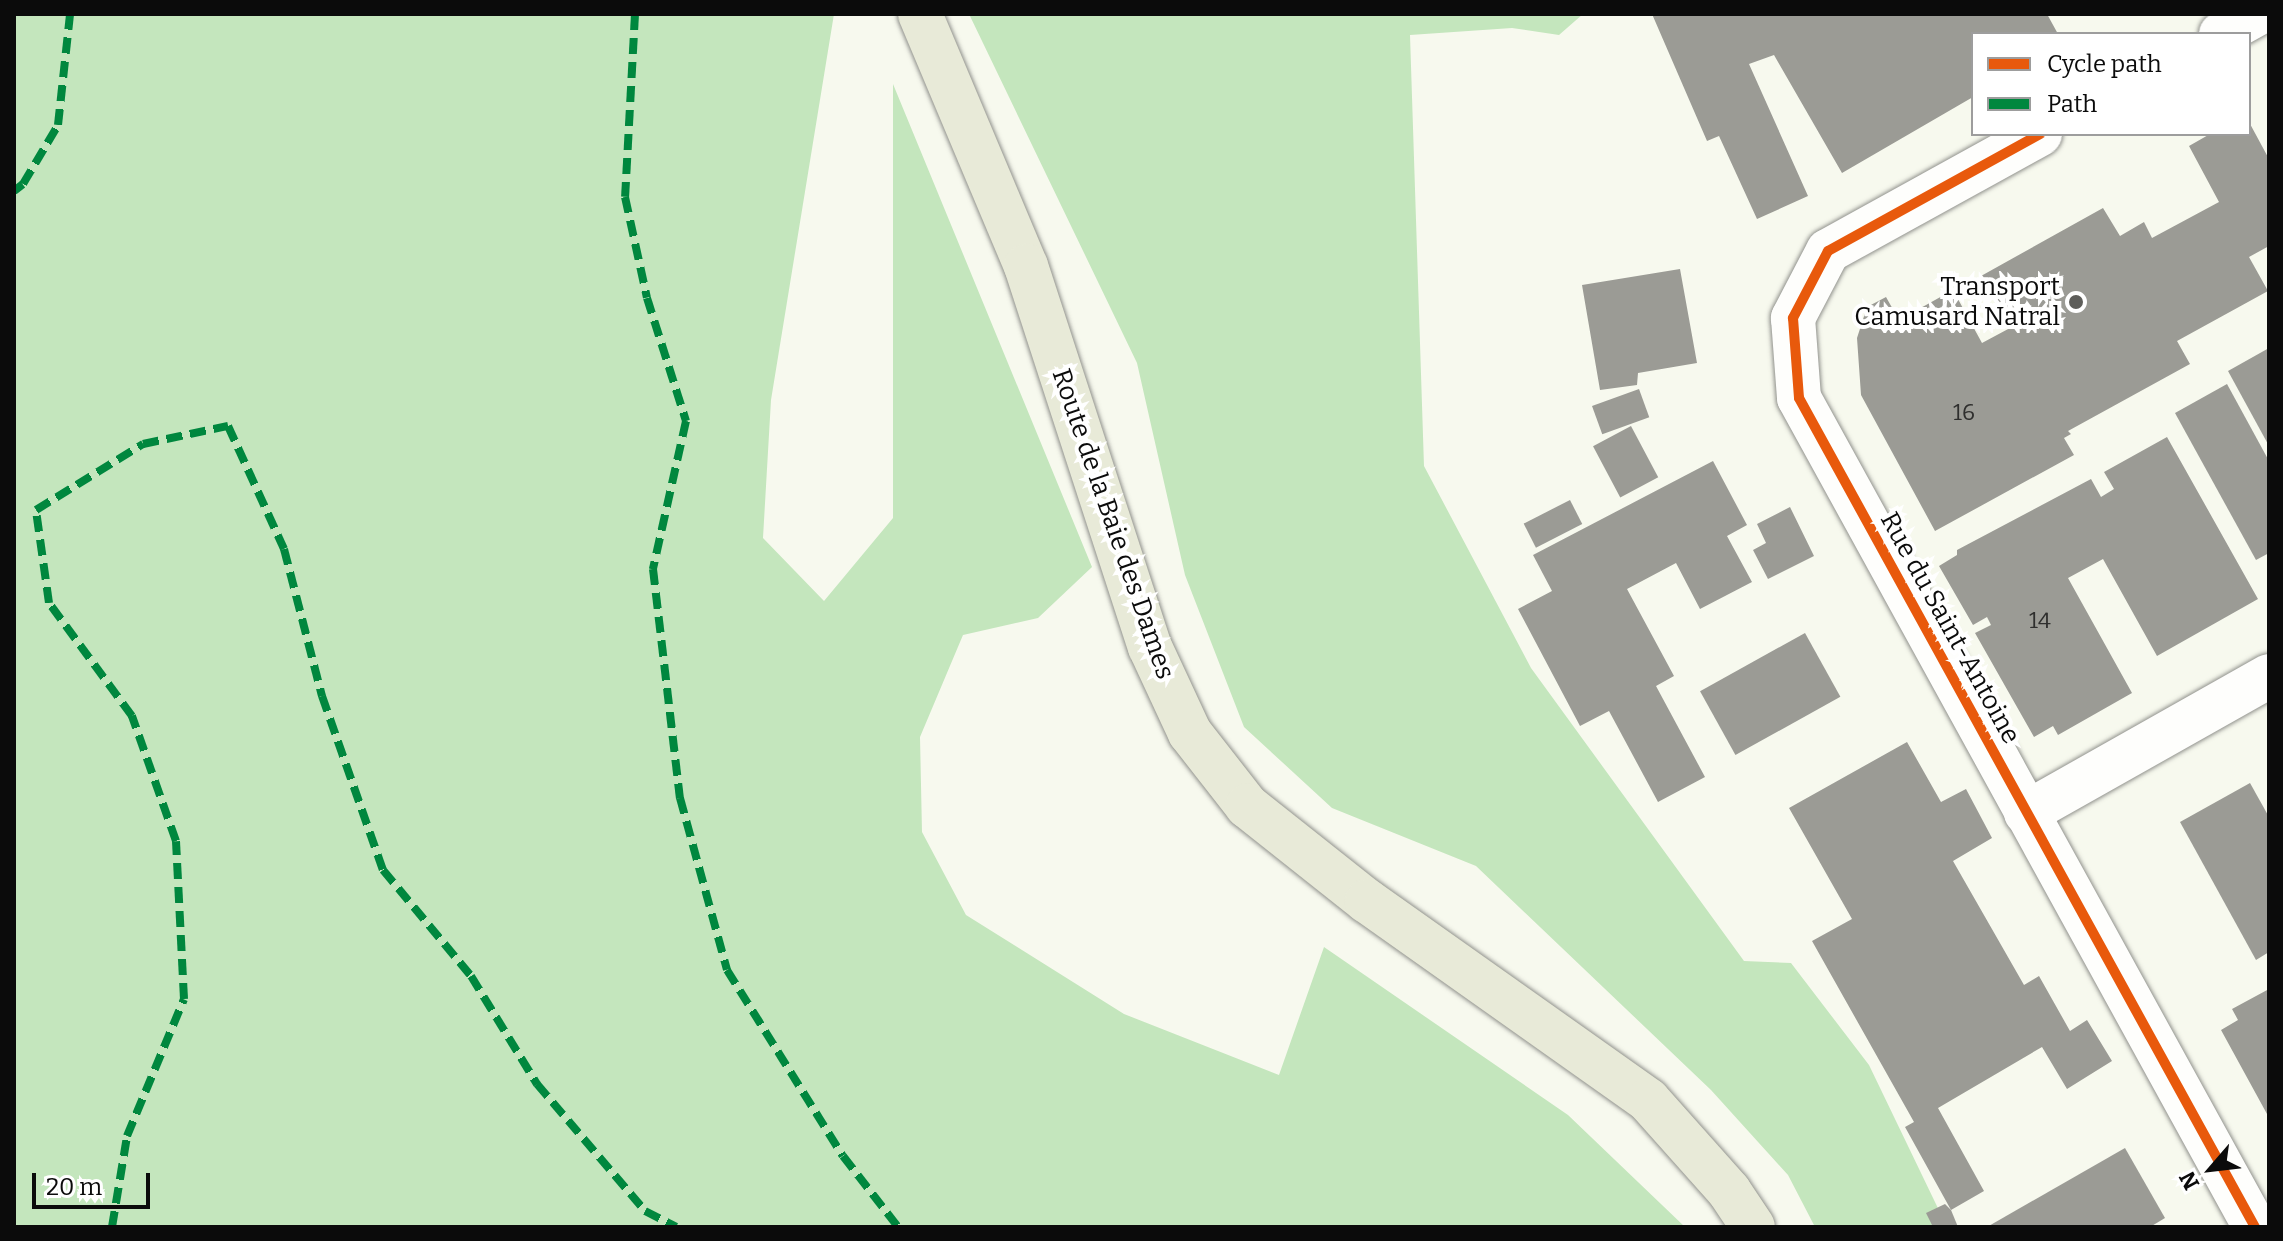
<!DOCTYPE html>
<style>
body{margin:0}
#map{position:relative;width:2283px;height:1241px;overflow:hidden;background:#f7f9ee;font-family:Bitter,serif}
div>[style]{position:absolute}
.forest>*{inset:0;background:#c4e6bd}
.building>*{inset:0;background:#9b9b95;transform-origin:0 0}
.roads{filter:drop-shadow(0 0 2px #91928d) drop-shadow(0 0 2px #91928d)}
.minor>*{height:44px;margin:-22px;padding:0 22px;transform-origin:22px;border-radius:22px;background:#fefefc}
.major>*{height:44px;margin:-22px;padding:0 22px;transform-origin:22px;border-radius:22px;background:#e8ead8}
.quiet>*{height:8px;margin-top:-4px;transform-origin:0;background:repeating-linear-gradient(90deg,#00873e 0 16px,transparent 0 24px)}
.cycleway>*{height:10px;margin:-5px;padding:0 5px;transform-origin:5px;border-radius:5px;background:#e8590c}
.dots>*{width:22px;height:22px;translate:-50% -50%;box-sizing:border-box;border:4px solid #fff;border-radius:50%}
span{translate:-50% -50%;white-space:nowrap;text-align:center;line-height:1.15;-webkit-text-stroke:8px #fff;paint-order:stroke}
.number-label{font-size:22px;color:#2f2f2e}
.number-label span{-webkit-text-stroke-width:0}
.poi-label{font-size:26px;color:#0b0b0b}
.right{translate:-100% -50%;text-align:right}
.street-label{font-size:26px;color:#0b0b0b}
.frame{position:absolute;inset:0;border:16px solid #0b0b0b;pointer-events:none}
.legend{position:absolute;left:1971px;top:32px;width:280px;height:104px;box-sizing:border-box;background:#fff;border:2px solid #9d9d9d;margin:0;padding:10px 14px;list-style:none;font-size:24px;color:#0b0b0b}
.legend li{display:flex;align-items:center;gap:16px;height:40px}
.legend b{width:40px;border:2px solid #9d9d9d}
.north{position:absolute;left:2171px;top:1129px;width:80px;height:80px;-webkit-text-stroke:6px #fff;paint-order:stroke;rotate:242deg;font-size:22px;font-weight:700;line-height:32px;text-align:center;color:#0b0b0b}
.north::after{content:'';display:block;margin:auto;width:28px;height:36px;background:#0b0b0b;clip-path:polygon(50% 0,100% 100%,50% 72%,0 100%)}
.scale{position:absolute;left:32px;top:1173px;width:118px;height:36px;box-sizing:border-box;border:4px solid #0b0b0b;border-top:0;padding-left:10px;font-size:24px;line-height:28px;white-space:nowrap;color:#0b0b0b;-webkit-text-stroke:6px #fff;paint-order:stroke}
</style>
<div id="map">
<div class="forest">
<i style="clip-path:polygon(14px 14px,834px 14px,771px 400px,763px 538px,824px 601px,893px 518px,893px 84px,1092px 567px,1038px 618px,963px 635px,920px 737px,922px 832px,966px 915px,1124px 1014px,1279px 1075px,1324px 947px,1568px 1115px,1685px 1227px,14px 1227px)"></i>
<i style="clip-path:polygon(969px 14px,1583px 14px,1559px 35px,1512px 28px,1410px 35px,1424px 466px,1531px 668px,1744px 961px,1791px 963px,1869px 1065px,1947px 1227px,1815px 1227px,1788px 1175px,1711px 1090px,1476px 866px,1332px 808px,1244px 727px,1185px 575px,1137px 363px)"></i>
</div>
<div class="building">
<i style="clip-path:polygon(1652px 14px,2047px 14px,2058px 34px,1973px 34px,1973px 97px,1842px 173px,1774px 55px,1749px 64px,1808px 196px,1757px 219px,1719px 136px,1707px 141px)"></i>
<i style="clip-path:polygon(2249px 122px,2269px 159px,2269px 246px,2249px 257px,2268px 291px,2177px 341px,2190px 364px,2068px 431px,2071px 434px,2064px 438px,2074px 455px,1935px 531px,1861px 395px,1857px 338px,1867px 307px,1886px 297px,1899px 320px,1953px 290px,1982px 343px,2010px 328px,1981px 276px,2103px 208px,2120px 236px,2144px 222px,2152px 238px,2219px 202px,2189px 146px,2210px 134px,2249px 134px)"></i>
<i style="clip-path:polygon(1680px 269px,1697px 363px,1638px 373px,1637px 385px,1600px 390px,1582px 285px)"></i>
<i style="clip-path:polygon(2269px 348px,2269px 446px,2228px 371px)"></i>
<i style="clip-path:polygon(2227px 384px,2269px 461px,2269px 553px,2256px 560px,2175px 413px)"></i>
<i style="left:1639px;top:389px;width:30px;height:50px;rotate:70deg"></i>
<i style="left:1631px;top:426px;width:58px;height:43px;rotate:62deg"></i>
<i style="clip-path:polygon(2167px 437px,2258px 599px,2157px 656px,2103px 559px,2068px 578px,2132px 693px,2058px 735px,2053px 726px,2034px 737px,1975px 633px,1991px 625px,1987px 617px,1973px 625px,1939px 566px,1957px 555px,1957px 550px,2091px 479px,2101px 497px,2114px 489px,2104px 472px)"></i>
<i style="clip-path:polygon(1713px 461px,1747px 525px,1727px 536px,1752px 582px,1700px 609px,1676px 563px,1627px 589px,1674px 676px,1656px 686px,1705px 777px,1658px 802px,1609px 711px,1580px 726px,1518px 609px,1552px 591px,1533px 555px)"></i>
<i style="left:1570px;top:500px;width:27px;height:52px;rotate:63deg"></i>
<i style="clip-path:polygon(1790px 507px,1814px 556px,1768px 579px,1753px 550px,1766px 543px,1757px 524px)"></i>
<i style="left:1805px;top:633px;width:73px;height:120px;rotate:61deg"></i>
<i style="clip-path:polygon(1907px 742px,1941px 802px,1966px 789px,1992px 838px,1953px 861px,2024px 985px,2039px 976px,2070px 1031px,2087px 1020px,2112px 1061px,2067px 1089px,2042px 1047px,1938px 1108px,1984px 1191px,1951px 1210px,1905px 1127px,1914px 1122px,1812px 941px,1852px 919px,1789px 808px)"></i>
<i style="clip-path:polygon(2250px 783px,2269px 817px,2269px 952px,2256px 960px,2180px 822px)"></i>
<i style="clip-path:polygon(2269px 989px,2269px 1113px,2267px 1114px,2221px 1030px,2238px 1020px,2232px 1009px)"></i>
<i style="clip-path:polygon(2125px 1148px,2165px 1218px,2150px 1227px,1987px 1227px)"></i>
<i style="clip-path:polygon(1945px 1204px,1951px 1210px,1958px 1227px,1933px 1227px,1926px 1213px)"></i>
</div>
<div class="roads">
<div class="minor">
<i style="left:2221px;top:34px;width:41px;rotate:-29.1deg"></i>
<i style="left:2040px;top:134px;width:242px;rotate:151.1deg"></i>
<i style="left:1828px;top:251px;width:76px;rotate:117.6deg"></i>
<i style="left:1793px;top:318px;width:80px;rotate:85.7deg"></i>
<i style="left:1799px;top:398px;width:946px;rotate:61.19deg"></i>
<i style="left:2026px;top:813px;width:279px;rotate:-29.4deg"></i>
</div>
<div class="major">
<i style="left:920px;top:14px;width:273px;rotate:67.2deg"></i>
<i style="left:1026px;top:266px;width:401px;rotate:72deg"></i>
<i style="left:1150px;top:647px;width:95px;rotate:65.1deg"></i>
<i style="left:1190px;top:733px;width:93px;rotate:52deg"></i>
<i style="left:1247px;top:806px;width:153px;rotate:38.4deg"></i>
<i style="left:1367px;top:901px;width:344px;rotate:35.3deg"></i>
<i style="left:1648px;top:1100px;width:122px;rotate:48.3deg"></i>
<i style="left:1729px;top:1191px;width:43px;rotate:56.3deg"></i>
</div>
</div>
<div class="quiet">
<i style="left:635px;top:14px;width:183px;rotate:93.1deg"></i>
<i style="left:625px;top:197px;width:103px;rotate:77.7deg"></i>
<i style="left:647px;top:298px;width:129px;rotate:72.4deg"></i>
<i style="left:686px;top:421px;width:152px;rotate:102.6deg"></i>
<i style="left:653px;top:569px;width:231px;rotate:83.3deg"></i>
<i style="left:680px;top:798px;width:178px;rotate:74.7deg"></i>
<i style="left:727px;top:970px;width:219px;rotate:58.1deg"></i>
<i style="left:843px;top:1156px;width:90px;rotate:52.2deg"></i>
<i style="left:14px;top:191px;width:11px;rotate:-38deg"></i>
<i style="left:23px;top:184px;width:69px;rotate:-59.3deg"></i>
<i style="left:58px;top:125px;width:112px;rotate:-83.8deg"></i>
<i style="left:112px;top:1227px;width:92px;rotate:-80.6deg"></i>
<i style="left:127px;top:1136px;width:148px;rotate:-67.4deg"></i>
<i style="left:184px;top:999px;width:158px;rotate:-92.9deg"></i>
<i style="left:176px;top:841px;width:133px;rotate:-109.4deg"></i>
<i style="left:132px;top:716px;width:140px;rotate:-126.3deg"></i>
<i style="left:49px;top:603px;width:94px;rotate:-98deg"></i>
<i style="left:36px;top:510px;width:126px;rotate:-31.7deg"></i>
<i style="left:143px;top:444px;width:87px;rotate:-12deg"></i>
<i style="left:228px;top:426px;width:135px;rotate:65.5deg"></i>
<i style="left:284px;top:549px;width:152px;rotate:75.5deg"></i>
<i style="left:322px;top:696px;width:184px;rotate:70.7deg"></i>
<i style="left:383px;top:870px;width:138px;rotate:50.3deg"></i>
<i style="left:471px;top:976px;width:127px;rotate:58.6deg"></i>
<i style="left:537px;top:1084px;width:167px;rotate:49.6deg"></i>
<i style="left:645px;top:1211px;width:35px;rotate:27deg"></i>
</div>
<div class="cycleway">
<i style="left:2040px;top:134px;width:242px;rotate:151.1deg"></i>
<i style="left:1828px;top:251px;width:76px;rotate:117.6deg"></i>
<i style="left:1793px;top:318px;width:80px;rotate:85.7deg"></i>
<i style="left:1799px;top:398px;width:946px;rotate:61.19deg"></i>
</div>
<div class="dots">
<i style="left:2076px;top:302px;background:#5e5e5a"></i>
</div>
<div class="number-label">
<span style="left:1964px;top:413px">16</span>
<span style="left:2040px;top:621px">14</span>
</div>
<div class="poi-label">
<span class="right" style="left:2060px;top:302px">Transport<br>Camusard Natral</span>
</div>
<div class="street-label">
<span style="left:1113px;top:524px;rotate:71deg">Route de la Baie des Dames</span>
<span style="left:1950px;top:628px;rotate:61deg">Rue du Saint-Antoine</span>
</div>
<div class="frame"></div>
<ul class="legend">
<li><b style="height:10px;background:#e8590c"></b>Cycle path</li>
<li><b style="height:10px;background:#00873e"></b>Path</li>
</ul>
<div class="north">N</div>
<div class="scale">20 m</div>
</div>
